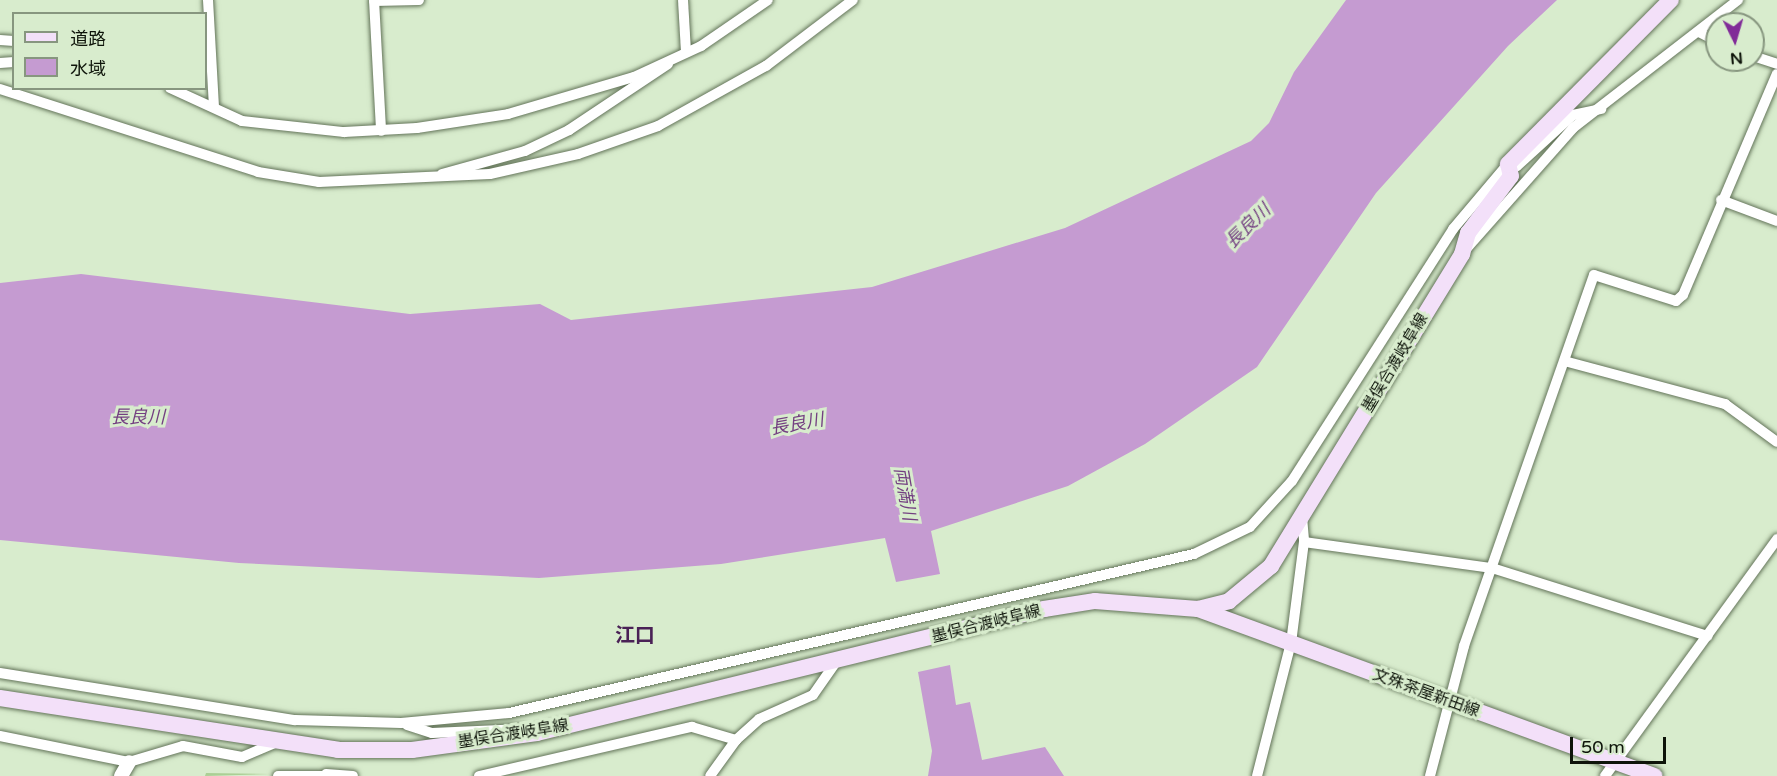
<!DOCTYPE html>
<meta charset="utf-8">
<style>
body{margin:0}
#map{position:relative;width:1777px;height:776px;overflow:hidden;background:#d8eccd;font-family:"Varela Round","Noto Sans JP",sans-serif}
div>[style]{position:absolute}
.green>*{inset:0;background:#abcf95}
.water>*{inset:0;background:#c59bd1}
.roads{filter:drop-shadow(0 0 2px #637459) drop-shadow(0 0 2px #637459)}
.minor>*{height:10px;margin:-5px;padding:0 5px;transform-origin:5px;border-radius:5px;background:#fff}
.tertiary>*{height:14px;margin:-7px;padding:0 7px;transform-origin:7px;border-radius:7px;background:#fff}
.secondary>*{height:16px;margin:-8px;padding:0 8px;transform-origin:8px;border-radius:8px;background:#f3e0f9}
span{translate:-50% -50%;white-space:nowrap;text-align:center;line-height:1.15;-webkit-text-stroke:6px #d8eccd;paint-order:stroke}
.street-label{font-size:16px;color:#0e140a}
.water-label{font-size:18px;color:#733f81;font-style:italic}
.quarter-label{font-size:20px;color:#4a2156;font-weight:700}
.legend{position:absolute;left:12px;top:12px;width:195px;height:78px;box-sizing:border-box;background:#d8eccd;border:2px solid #87967f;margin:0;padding:8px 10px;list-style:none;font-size:18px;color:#0e140a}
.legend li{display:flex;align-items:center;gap:12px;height:30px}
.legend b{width:30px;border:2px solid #87967f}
.north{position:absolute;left:1705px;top:12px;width:60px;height:60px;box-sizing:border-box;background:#d8eccd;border:2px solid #87967f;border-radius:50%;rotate:175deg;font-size:16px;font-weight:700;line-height:24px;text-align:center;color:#0e140a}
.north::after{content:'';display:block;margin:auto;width:21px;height:27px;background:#812b98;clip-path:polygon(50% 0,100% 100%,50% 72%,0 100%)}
.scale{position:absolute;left:1570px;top:737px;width:96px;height:27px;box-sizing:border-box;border:3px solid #0e140a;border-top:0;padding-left:8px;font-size:18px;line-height:21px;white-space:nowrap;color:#0e140a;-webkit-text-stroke:4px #d8eccd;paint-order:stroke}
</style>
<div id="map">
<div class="green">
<i style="clip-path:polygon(206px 773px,271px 774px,205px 776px)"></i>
</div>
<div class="water">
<i style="clip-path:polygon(1346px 0,1557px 0,1508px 46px,1376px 193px,1257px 367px,1145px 444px,1068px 486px,931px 531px,940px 574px,896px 582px,885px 538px,721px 564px,539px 578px,239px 563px,0 540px,0 283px,81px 274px,410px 314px,540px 304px,571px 320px,872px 287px,1065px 228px,1251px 141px,1269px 123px,1294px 72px)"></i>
<i style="clip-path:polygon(950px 665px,956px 705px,970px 702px,982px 760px,1045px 747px,1064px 776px,928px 776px,932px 751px,918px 672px)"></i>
</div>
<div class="roads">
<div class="minor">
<i style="left:208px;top:0;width:107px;rotate:86.8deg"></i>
<i style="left:374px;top:0;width:131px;rotate:86.9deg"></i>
<i style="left:683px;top:0;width:52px;rotate:86.7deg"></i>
<i style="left:374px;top:1px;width:45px;rotate:-1.3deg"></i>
<i style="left:1699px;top:32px;width:20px;rotate:27deg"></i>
<i style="left:0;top:40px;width:14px;rotate:4deg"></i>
<i style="left:1753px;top:56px;width:25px;rotate:18deg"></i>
<i style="left:0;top:63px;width:14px;rotate:-4deg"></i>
<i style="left:170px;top:88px;width:79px;rotate:24.6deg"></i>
<i style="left:242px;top:121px;width:103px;rotate:6.2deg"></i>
<i style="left:344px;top:132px;width:73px;rotate:-3.1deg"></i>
<i style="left:417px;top:128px;width:92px;rotate:-8.7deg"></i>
<i style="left:508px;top:114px;width:131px;rotate:-16.4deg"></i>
<i style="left:634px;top:77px;width:74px;rotate:-24.8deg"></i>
<i style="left:701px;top:46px;width:81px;rotate:-34.5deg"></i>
<i style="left:0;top:89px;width:271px;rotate:17.8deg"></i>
<i style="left:258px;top:172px;width:62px;rotate:9.3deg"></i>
<i style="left:319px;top:182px;width:171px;rotate:-2.7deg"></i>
<i style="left:490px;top:174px;width:90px;rotate:-12.8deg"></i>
<i style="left:578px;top:154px;width:85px;rotate:-19.3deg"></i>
<i style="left:658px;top:126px;width:124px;rotate:-29.1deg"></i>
<i style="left:766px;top:66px;width:109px;rotate:-37.2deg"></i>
<i style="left:442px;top:174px;width:86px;rotate:-15.5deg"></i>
<i style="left:525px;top:151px;width:49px;rotate:-25.5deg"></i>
<i style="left:569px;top:130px;width:119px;rotate:-33.7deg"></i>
<i style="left:1721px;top:200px;width:60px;rotate:20.6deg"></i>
<i style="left:1467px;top:248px;width:160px;rotate:-48.5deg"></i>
<i style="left:1573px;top:128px;width:209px;rotate:-37.8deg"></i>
<i style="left:1568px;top:362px;width:163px;rotate:15deg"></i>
<i style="left:1725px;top:404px;width:64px;rotate:36.2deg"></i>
<i style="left:1302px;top:517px;width:25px;rotate:85deg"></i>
<i style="left:1304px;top:542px;width:190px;rotate:7.9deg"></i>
<i style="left:1492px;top:568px;width:226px;rotate:17.5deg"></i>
<i style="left:0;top:673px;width:299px;rotate:9.1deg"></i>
<i style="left:295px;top:720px;width:106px;rotate:1.6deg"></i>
<i style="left:401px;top:723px;width:108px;rotate:-5.3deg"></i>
<i style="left:509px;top:713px;width:703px;rotate:-13.07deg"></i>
<i style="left:1194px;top:554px;width:62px;rotate:-25.7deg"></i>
<i style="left:1250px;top:527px;width:62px;rotate:-47.6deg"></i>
<i style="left:1292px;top:481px;width:299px;rotate:-57.4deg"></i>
<i style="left:1453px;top:229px;width:85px;rotate:-49.8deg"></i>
<i style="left:1508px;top:164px;width:9px;rotate:13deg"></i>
<i style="left:1517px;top:166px;width:76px;rotate:-42.3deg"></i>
<i style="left:1573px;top:115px;width:29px;rotate:-12deg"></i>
<i style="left:407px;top:725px;width:26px;rotate:18deg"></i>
<i style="left:432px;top:733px;width:93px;rotate:-2.5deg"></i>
<i style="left:0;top:736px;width:132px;rotate:11.4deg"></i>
<i style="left:129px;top:762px;width:56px;rotate:-16.5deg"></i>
<i style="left:183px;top:746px;width:60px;rotate:10.6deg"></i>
<i style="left:242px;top:757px;width:39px;rotate:-23deg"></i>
<i style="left:736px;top:740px;width:31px;rotate:-42deg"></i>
<i style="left:759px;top:719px;width:59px;rotate:-24deg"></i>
<i style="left:813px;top:695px;width:40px;rotate:-55.1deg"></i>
<i style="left:326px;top:774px;width:27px;rotate:4deg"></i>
<i style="left:278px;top:776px;width:50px"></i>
<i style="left:479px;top:776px;width:219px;rotate:-13deg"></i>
<i style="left:692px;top:727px;width:46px;rotate:16.5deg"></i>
<i style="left:736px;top:740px;width:44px;rotate:125.8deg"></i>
<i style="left:1257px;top:776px;width:137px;rotate:-75.7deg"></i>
<i style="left:1291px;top:643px;width:102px;rotate:-82.7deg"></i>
<i style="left:1430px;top:776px;width:134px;rotate:-75.3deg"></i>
<i style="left:1464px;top:646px;width:393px;rotate:-70.7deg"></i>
<i style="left:1594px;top:275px;width:86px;rotate:17.6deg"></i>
<i style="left:1676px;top:301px;width:9px;rotate:-41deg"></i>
<i style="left:1683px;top:295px;width:240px;rotate:-67deg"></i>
<i style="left:1605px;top:776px;width:293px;rotate:-54deg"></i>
</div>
<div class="tertiary">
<i style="left:121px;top:776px;width:16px;rotate:-60deg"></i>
</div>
<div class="secondary">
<i style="left:1198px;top:609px;width:486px;rotate:20.1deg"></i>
<i style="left:0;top:698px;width:342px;rotate:8.7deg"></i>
<i style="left:338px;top:750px;width:74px"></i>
<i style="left:412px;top:750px;width:126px;rotate:-7.7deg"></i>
<i style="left:537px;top:733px;width:522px;rotate:-13.74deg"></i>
<i style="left:1044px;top:609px;width:52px;rotate:-8.9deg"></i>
<i style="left:1095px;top:601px;width:103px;rotate:4.4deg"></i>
<i style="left:1198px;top:609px;width:32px;rotate:-14deg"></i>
<i style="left:1229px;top:601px;width:55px;rotate:-39.8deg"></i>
<i style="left:1271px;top:566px;width:366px;rotate:-58.5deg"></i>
<i style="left:1462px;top:254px;width:22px;rotate:-74deg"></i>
<i style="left:1468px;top:233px;width:71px;rotate:-53deg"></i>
<i style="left:1511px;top:176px;width:12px;rotate:-104deg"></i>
<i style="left:1508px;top:164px;width:231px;rotate:-45.2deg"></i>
</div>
</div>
<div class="street-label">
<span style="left:1395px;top:363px;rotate:-59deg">墨俣合渡岐阜線</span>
<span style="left:986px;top:624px;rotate:-14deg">墨俣合渡岐阜線</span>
<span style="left:1426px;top:693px;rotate:20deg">文殊茶屋新田線</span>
<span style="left:513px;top:734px;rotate:-9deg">墨俣合渡岐阜線</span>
</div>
<div class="water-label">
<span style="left:1248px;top:226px;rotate:-44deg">長良川</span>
<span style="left:138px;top:417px">長良川</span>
<span style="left:797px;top:424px;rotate:-10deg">長良川</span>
<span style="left:905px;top:494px;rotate:80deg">両満川</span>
</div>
<div class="quarter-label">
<span style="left:635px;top:636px">江口</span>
</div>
<ul class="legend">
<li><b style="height:8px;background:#f3e0f9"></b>道路</li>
<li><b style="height:16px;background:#c59bd1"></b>水域</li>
</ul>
<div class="north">N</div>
<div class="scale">50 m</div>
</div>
